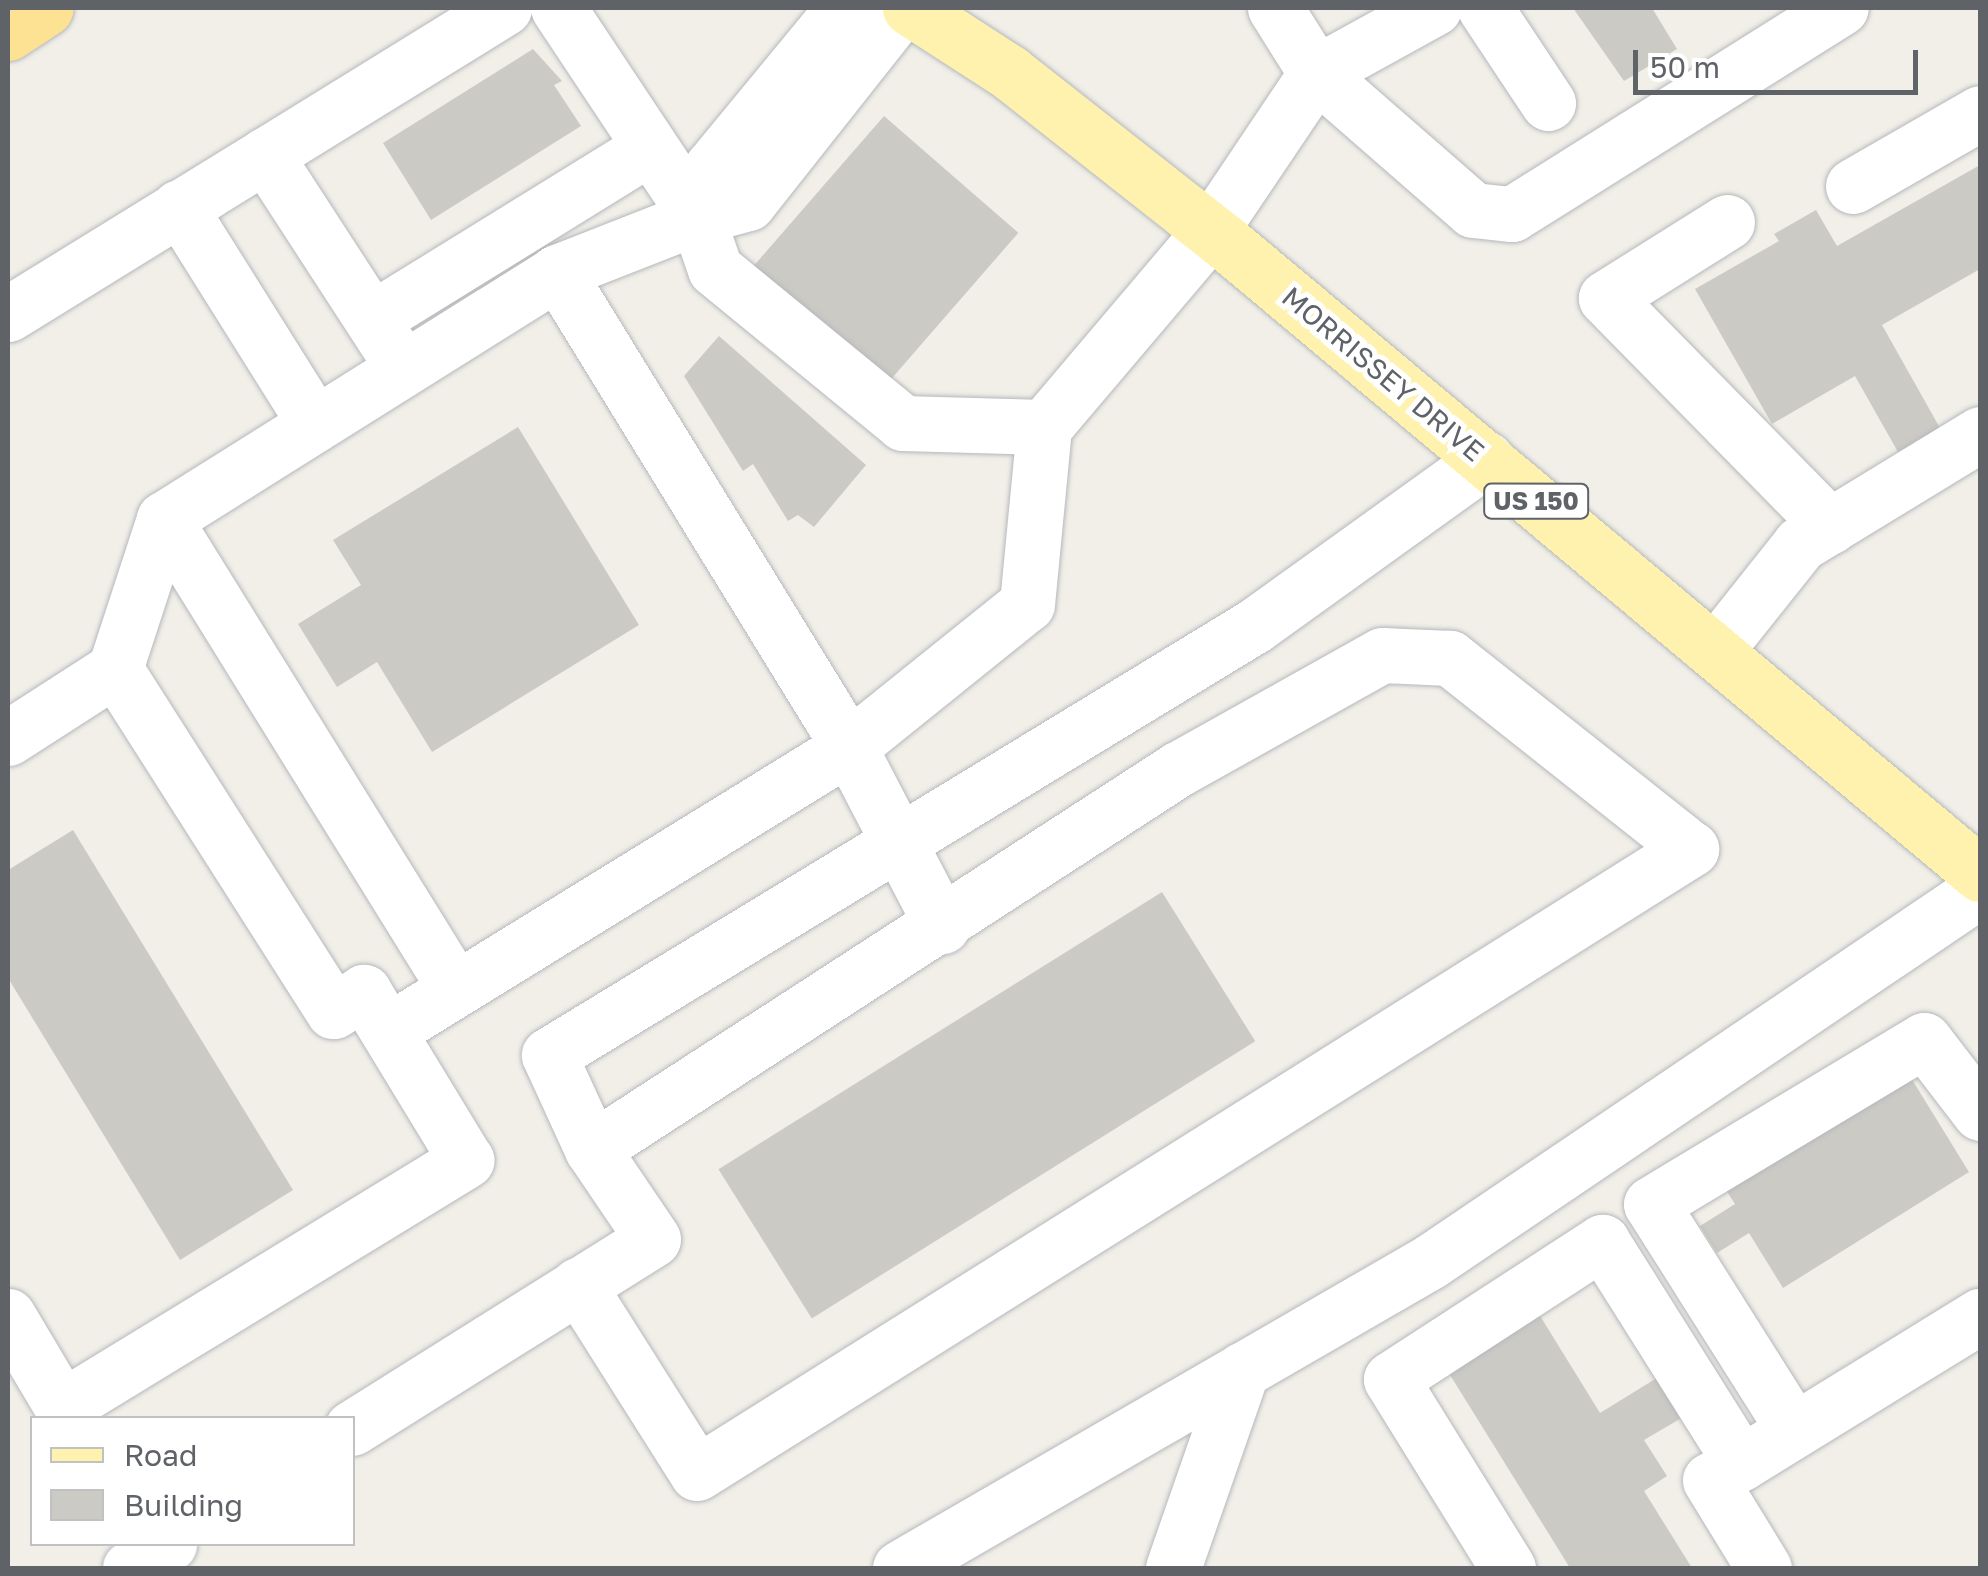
<!DOCTYPE html>
<style>
body{margin:0}
#map{position:relative;width:1988px;height:1576px;overflow:hidden;background:#f1efe8;font-family:"Golos Text",sans-serif}
div>[style]{position:absolute}
.building>*{inset:0;background:#cccac5;transform-origin:0 0}
.roads{filter:drop-shadow(0 0 2px #b5b8bc) drop-shadow(0 0 2px #b5b8bc)}
.minor>*{height:55px;margin:-27.5px;padding:0 27.5px;transform-origin:27.5px;border-radius:27.5px;background:#fff}
.major>*{height:55px;margin:-27.5px;padding:0 27.5px;transform-origin:27.5px;border-radius:27.5px;background:#fff2af}
.highway>*{height:55px;margin:-27.5px;padding:0 27.5px;transform-origin:27.5px;border-radius:27.5px;background:#fde293}
span{translate:-50% -50%;white-space:nowrap;text-align:center;line-height:1.15;-webkit-text-stroke:10px #fff;paint-order:stroke}
.shield-label span{padding:2px 8px;background:#fff;border:2px solid;border-radius:8px;-webkit-text-stroke-width:0}
.shield-label{font-size:25px;color:#5f6368;font-weight:700}
.street-label{font-size:28px;color:#5f6368}
.frame{position:absolute;inset:0;border:10px solid #5f6368;pointer-events:none}
.legend{position:absolute;left:30px;top:1416px;width:325px;height:130px;box-sizing:border-box;background:#fff;border:2px solid #bfc1c3;margin:0;padding:12px 18px;list-style:none;font-size:30px;color:#5f6368}
.legend li{display:flex;align-items:center;gap:20px;height:50px}
.legend b{width:50px;border:2px solid #bfc1c3}
.scale{position:absolute;left:1633px;top:50px;width:285px;height:45px;box-sizing:border-box;border:5px solid #5f6368;border-top:0;padding-left:12px;font-size:30px;line-height:35px;white-space:nowrap;color:#5f6368;-webkit-text-stroke:8px #fff;paint-order:stroke}
</style>
<div id="map">
<div class="building">
<i style="clip-path:polygon(1573px 8px,1652px 8px,1677px 49px,1624px 81px)"></i>
<i style="clip-path:polygon(533px 49px,562px 81px,554px 85px,581px 126px,431px 220px,383px 143px)"></i>
<i style="left:884px;top:116px;width:178px;height:213px;rotate:41deg"></i>
<i style="clip-path:polygon(1980px 165px,1980px 269px,1882px 325px,1940px 428px,1898px 452px,1855px 376px,1772px 424px,1695px 289px,1779px 241px,1774px 234px,1816px 210px,1837px 246px)"></i>
<i style="clip-path:polygon(719px 336px,866px 465px,814px 527px,798px 515px,788px 521px,753px 464px,743px 471px,684px 376px)"></i>
<i style="clip-path:polygon(518px 427px,639px 625px,432px 752px,377px 662px,337px 687px,298px 624px,361px 585px,333px 540px)"></i>
<i style="clip-path:polygon(73px 830px,293px 1190px,180px 1260px,8px 978px,8px 870px)"></i>
<i style="left:1162px;top:892px;width:176px;height:523px;rotate:58deg"></i>
<i style="clip-path:polygon(1908px 1073px,1969px 1172px,1783px 1288px,1749px 1233px,1717px 1253px,1700px 1226px,1735px 1204px,1724px 1187px)"></i>
<i style="clip-path:polygon(1534px 1306px,1600px 1413px,1660px 1376px,1685px 1416px,1644px 1440px,1667px 1476px,1644px 1491px,1692px 1568px,1570px 1568px,1442px 1362px)"></i>
</div>
<div class="roads">
<div class="minor">
<i style="left:843px;top:8px;width:207px;rotate:129.5deg"></i>
<i style="left:711px;top:168px;width:51px;rotate:105.9deg"></i>
<i style="left:697px;top:217px;width:55px;rotate:70.9deg"></i>
<i style="left:715px;top:269px;width:243px;rotate:39.3deg"></i>
<i style="left:903px;top:423px;width:141px;rotate:1.6deg"></i>
<i style="left:1434px;top:8px;width:135px;rotate:151.2deg"></i>
<i style="left:1316px;top:73px;width:208px;rotate:41.1deg"></i>
<i style="left:1473px;top:210px;width:39px;rotate:6deg"></i>
<i style="left:1512px;top:214px;width:388px;rotate:-32.1deg"></i>
<i style="left:1485px;top:8px;width:114px;rotate:56.4deg"></i>
<i style="left:265px;top:155px;width:231px;rotate:57deg"></i>
<i style="left:1853px;top:186px;width:146px;rotate:-29.9deg"></i>
<i style="left:179px;top:207px;width:256px;rotate:57.9deg"></i>
<i style="left:697px;top:217px;width:53px;rotate:-15.4deg"></i>
<i style="left:748px;top:203px;width:248px;rotate:-51.7deg"></i>
<i style="left:1727px;top:222px;width:143px;rotate:147.9deg"></i>
<i style="left:1606px;top:298px;width:320px;rotate:45.5deg"></i>
<i style="left:557px;top:272px;width:558px;rotate:58.42deg"></i>
<i style="left:849px;top:747px;width:202px;rotate:62.5deg"></i>
<i style="left:8px;top:314px;width:583px;rotate:-31.67deg"></i>
<i style="left:372px;top:319px;width:327px;rotate:-31.7deg"></i>
<i style="left:164px;top:519px;width:464px;rotate:-32.1deg"></i>
<i style="left:557px;top:272px;width:150px;rotate:-21.4deg"></i>
<i style="left:697px;top:217px;width:251px;rotate:-123.6deg"></i>
<i style="left:1715px;top:651px;width:137px;rotate:-51.5deg"></i>
<i style="left:1800px;top:544px;width:211px;rotate:-31.4deg"></i>
<i style="left:8px;top:738px;width:127px;rotate:-32.8deg"></i>
<i style="left:115px;top:669px;width:158px;rotate:-71.9deg"></i>
<i style="left:164px;top:519px;width:552px;rotate:58.18deg"></i>
<i style="left:388px;top:1031px;width:541px;rotate:-31.64deg"></i>
<i style="left:849px;top:747px;width:228px;rotate:-38.8deg"></i>
<i style="left:1027px;top:604px;width:178px;rotate:-84.5deg"></i>
<i style="left:1044px;top:427px;width:257px;rotate:-49.7deg"></i>
<i style="left:1210px;top:231px;width:190px;rotate:-56.1deg"></i>
<i style="left:1316px;top:73px;width:77px;rotate:-122.2deg"></i>
<i style="left:578px;top:1285px;width:222px;rotate:57.7deg"></i>
<i style="left:697px;top:1473px;width:1174px;rotate:-32.12deg"></i>
<i style="left:1691px;top:849px;width:308px;rotate:-141.6deg"></i>
<i style="left:1450px;top:658px;width:68px;rotate:-177.5deg"></i>
<i style="left:1382px;top:655px;width:234px;rotate:150.8deg"></i>
<i style="left:1178px;top:769px;width:698px;rotate:147.04deg"></i>
<i style="left:8px;top:1316px;width:106px;rotate:59.3deg"></i>
<i style="left:62px;top:1407px;width:474px;rotate:-31.4deg"></i>
<i style="left:466px;top:1160px;width:197px;rotate:-121.3deg"></i>
<i style="left:364px;top:992px;width:36px;rotate:148deg"></i>
<i style="left:333px;top:1011px;width:406px;rotate:-122.5deg"></i>
<i style="left:352px;top:1428px;width:355px;rotate:-32.1deg"></i>
<i style="left:653px;top:1239px;width:109px;rotate:-124.1deg"></i>
<i style="left:592px;top:1149px;width:103px;rotate:-114.6deg"></i>
<i style="left:549px;top:1055px;width:825px;rotate:-31.32deg"></i>
<i style="left:1254px;top:626px;width:286px;rotate:-35.7deg"></i>
<i style="left:1794px;top:1430px;width:267px;rotate:-122.3deg"></i>
<i style="left:1651px;top:1204px;width:318px;rotate:-31deg"></i>
<i style="left:1924px;top:1040px;width:92px;rotate:52.5deg"></i>
<i style="left:1741px;top:1463px;width:35px;rotate:151deg"></i>
<i style="left:1710px;top:1480px;width:103px;rotate:58.5deg"></i>
<i style="left:130px;top:1568px;width:46px;rotate:-31.6deg"></i>
<i style="left:900px;top:1568px;width:613px;rotate:-30.03deg"></i>
<i style="left:1431px;top:1261px;width:663px;rotate:-34.05deg"></i>
<i style="left:1173px;top:1568px;width:210px;rotate:-70.8deg"></i>
<i style="left:1508px;top:1568px;width:222px;rotate:-121.8deg"></i>
<i style="left:1391px;top:1379px;width:252px;rotate:-33deg"></i>
<i style="left:1602px;top:1242px;width:261px;rotate:57.8deg"></i>
<i style="left:1741px;top:1463px;width:281px;rotate:-31.6deg"></i>
</div>
<div class="major">
<i style="left:910px;top:8px;width:118px;rotate:32.9deg"></i>
<i style="left:1009px;top:72px;width:275px;rotate:38.2deg"></i>
<i style="left:1225px;top:242px;width:985px;rotate:39.93deg"></i>
</div>
<div class="highway">
<i style="left:8px;top:33px;width:45px;rotate:-33.3deg"></i>
</div>
</div>
<div class="shield-label">
<span style="left:1536px;top:501px">US 150</span>
</div>
<div class="street-label">
<span style="left:1383px;top:374px;rotate:40deg">MORRISSEY DRIVE</span>
</div>
<div class="frame"></div>
<ul class="legend">
<li><b style="height:12px;background:#fff2af"></b>Road</li>
<li><b style="height:28px;background:#cccac5"></b>Building</li>
</ul>
<div class="scale">50 m</div>
</div>
